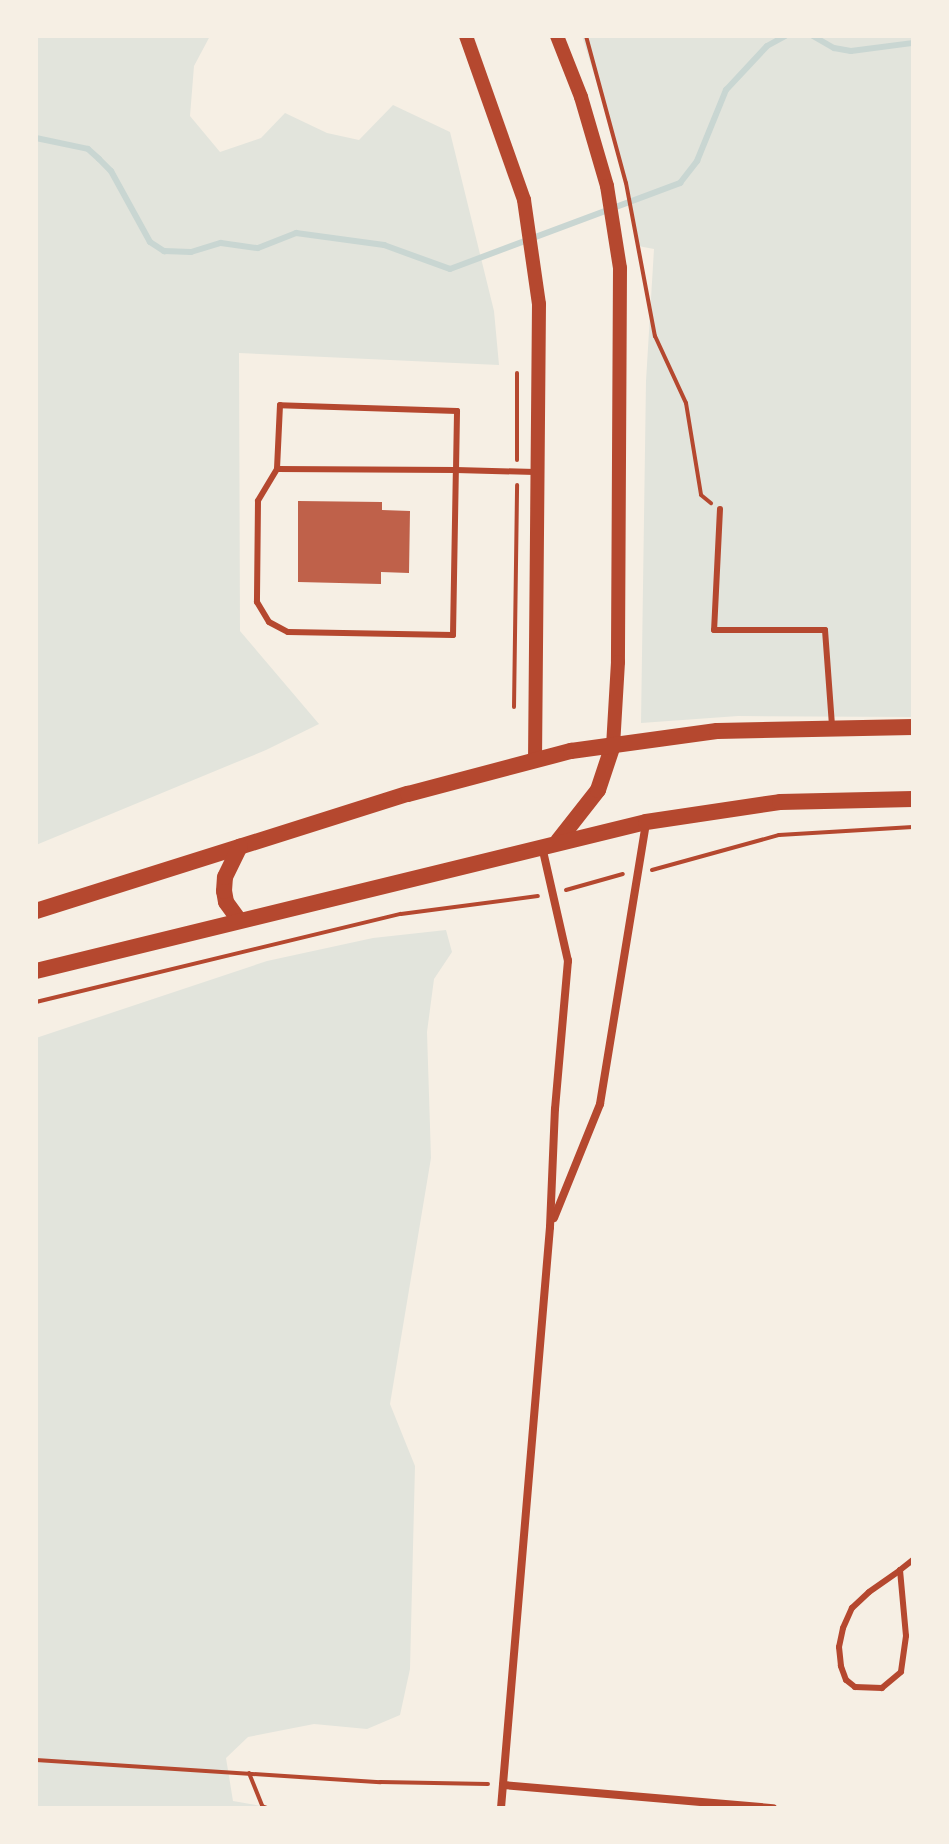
<!DOCTYPE html>
<style>
body{margin:0}
#map{position:relative;width:949px;height:1844px;overflow:hidden;background:#f6efe4;font-family:Barlow,sans-serif}
div>[style]{position:absolute}
.green>*{inset:0;background:#e2e4dc}
.stream>*{height:6px;margin:-3px;padding:0 3px;transform-origin:3px;border-radius:3px;background:#c9d6d2}
.building>*{inset:0;background:#bf614a}
.path>*{height:4px;margin:-2px;padding:0 2px;transform-origin:2px;border-radius:2px;background:#b5482f}
.service>*{height:6px;margin:-3px;padding:0 3px;transform-origin:3px;border-radius:3px;background:#b5482f}
.minor>*{height:8px;margin:-4px;padding:0 4px;transform-origin:4px;border-radius:4px;background:#b5482f}
.tertiary>*{height:14px;margin:-7px;padding:0 7px;transform-origin:7px;border-radius:7px;background:#b5482f}
.secondary>*{height:16px;margin:-8px;padding:0 8px;transform-origin:8px;border-radius:8px;background:#b5482f}
span{translate:-50% -50%;white-space:nowrap;text-align:center;line-height:1.15;-webkit-text-stroke:7px #f6efe4;paint-order:stroke}
.frame{position:absolute;inset:0;border:38px solid #f6efe4;pointer-events:none}
</style>
<div id="map">
<div class="green">
<i style="clip-path:polygon(36px 36px,210px 36px,194px 66px,190px 116px,220px 152px,261px 138px,285px 113px,327px 133px,359px 140px,393px 105px,450px 132px,494px 311px,499px 365px,239px 353px,240px 631px,319px 724px,266px 750px,36px 845px)"></i>
<i style="clip-path:polygon(582px 36px,913px 36px,913px 717px,738px 716px,641px 723px,646px 381px,654px 249px,638px 246px,624px 170px)"></i>
<i style="clip-path:polygon(446px 930px,452px 952px,434px 979px,427px 1032px,431px 1158px,390px 1404px,415px 1466px,410px 1669px,400px 1715px,367px 1729px,314px 1724px,248px 1737px,226px 1758px,233px 1801px,273px 1808px,36px 1808px,36px 1038px,267px 961px,373px 938px)"></i>
</div>
<div class="stream">
<i style="left:813px;top:36px;width:24px;rotate:30deg"></i>
<i style="left:834px;top:48px;width:17px;rotate:10deg"></i>
<i style="left:851px;top:51px;width:63px;rotate:-7.4deg"></i>
<i style="left:36px;top:138px;width:53px;rotate:11.9deg"></i>
<i style="left:88px;top:149px;width:15px;rotate:42deg"></i>
<i style="left:99px;top:159px;width:17px;rotate:45deg"></i>
<i style="left:111px;top:171px;width:81px;rotate:61.2deg"></i>
<i style="left:150px;top:242px;width:17px;rotate:33deg"></i>
<i style="left:164px;top:251px;width:27px;rotate:2deg"></i>
<i style="left:191px;top:252px;width:31px;rotate:-17deg"></i>
<i style="left:221px;top:243px;width:37px;rotate:8deg"></i>
<i style="left:258px;top:248px;width:41px;rotate:-21.5deg"></i>
<i style="left:296px;top:233px;width:89px;rotate:7.8deg"></i>
<i style="left:384px;top:245px;width:70px;rotate:20deg"></i>
<i style="left:450px;top:269px;width:246px;rotate:-20.5deg"></i>
<i style="left:680px;top:183px;width:28px;rotate:-52deg"></i>
<i style="left:697px;top:161px;width:77px;rotate:-67.8deg"></i>
<i style="left:726px;top:90px;width:60px;rotate:-47deg"></i>
<i style="left:767px;top:46px;width:21px;rotate:-29deg"></i>
</div>
<div class="building">
<i style="clip-path:polygon(298px 501px,382px 502px,382px 510px,410px 511px,409px 573px,381px 572px,381px 584px,298px 582px)"></i>
</div>
<div class="path">
<i style="left:586px;top:36px;width:152px;rotate:74.8deg"></i>
<i style="left:626px;top:183px;width:156px;rotate:79.3deg"></i>
<i style="left:655px;top:336px;width:74px;rotate:65.2deg"></i>
<i style="left:686px;top:403px;width:93px;rotate:80.7deg"></i>
<i style="left:701px;top:495px;width:13px;rotate:39deg"></i>
<i style="left:517px;top:460px;width:87px;rotate:-90deg"></i>
<i style="left:514px;top:707px;width:222px;rotate:-89.2deg"></i>
<i style="left:652px;top:870px;width:132px;rotate:-15.4deg"></i>
<i style="left:779px;top:835px;width:134px;rotate:-3.4deg"></i>
<i style="left:566px;top:890px;width:59px;rotate:-15.7deg"></i>
<i style="left:36px;top:1002px;width:375px;rotate:-13.6deg"></i>
<i style="left:401px;top:914px;width:138px;rotate:-7.5deg"></i>
<i style="left:36px;top:1760px;width:345px;rotate:3.7deg"></i>
<i style="left:380px;top:1782px;width:108px;rotate:1.1deg"></i>
<i style="left:249px;top:1773px;width:35px;rotate:68deg"></i>
<i style="left:262px;top:1806px;width:5px;rotate:22deg"></i>
</div>
<div class="service">
<i style="left:277px;top:469px;width:179px;rotate:0.3deg"></i>
<i style="left:456px;top:470px;width:59px;rotate:-89deg"></i>
<i style="left:457px;top:411px;width:177px;rotate:-178.1deg"></i>
<i style="left:280px;top:405px;width:64px;rotate:92.7deg"></i>
<i style="left:277px;top:469px;width:37px;rotate:121deg"></i>
<i style="left:258px;top:501px;width:101px;rotate:90.6deg"></i>
<i style="left:257px;top:602px;width:23px;rotate:59deg"></i>
<i style="left:269px;top:622px;width:21px;rotate:28deg"></i>
<i style="left:288px;top:632px;width:165px;rotate:1deg"></i>
<i style="left:453px;top:635px;width:165px;rotate:-89deg"></i>
<i style="left:456px;top:470px;width:79px;rotate:1.5deg"></i>
<i style="left:720px;top:509px;width:121px;rotate:92.8deg"></i>
<i style="left:714px;top:630px;width:111px"></i>
<i style="left:825px;top:630px;width:96px;rotate:85.8deg"></i>
<i style="left:900px;top:1570px;width:66px;rotate:84.8deg"></i>
<i style="left:906px;top:1636px;width:36px;rotate:98deg"></i>
<i style="left:901px;top:1672px;width:25px;rotate:140deg"></i>
<i style="left:882px;top:1688px;width:27px;rotate:-178deg"></i>
<i style="left:855px;top:1687px;width:11px;rotate:-142deg"></i>
<i style="left:846px;top:1680px;width:15px;rotate:-110deg"></i>
<i style="left:841px;top:1666px;width:19px;rotate:-96deg"></i>
<i style="left:839px;top:1647px;width:19px;rotate:-78deg"></i>
<i style="left:843px;top:1628px;width:22px;rotate:-66deg"></i>
<i style="left:852px;top:1608px;width:23px;rotate:-43deg"></i>
<i style="left:869px;top:1592px;width:38px;rotate:-35deg"></i>
<i style="left:900px;top:1570px;width:16px;rotate:-38deg"></i>
</div>
<div class="minor">
<i style="left:554px;top:1218px;width:123px;rotate:-68deg"></i>
<i style="left:600px;top:1104px;width:286px;rotate:-80.7deg"></i>
<i style="left:503px;top:1785px;width:271px;rotate:4.9deg"></i>
<i style="left:501px;top:1808px;width:583px;rotate:-85.18deg"></i>
<i style="left:550px;top:1227px;width:118px;rotate:-87.6deg"></i>
<i style="left:555px;top:1109px;width:149px;rotate:-85deg"></i>
<i style="left:568px;top:961px;width:117px;rotate:-102.8deg"></i>
</div>
<div class="tertiary">
<i style="left:466px;top:36px;width:174px;rotate:70.5deg"></i>
<i style="left:524px;top:200px;width:105px;rotate:81.8deg"></i>
<i style="left:539px;top:304px;width:455px;rotate:90.5deg"></i>
<i style="left:557px;top:36px;width:66px;rotate:68.5deg"></i>
<i style="left:581px;top:97px;width:93px;rotate:73.7deg"></i>
<i style="left:607px;top:186px;width:83px;rotate:81deg"></i>
<i style="left:620px;top:268px;width:394px;rotate:90.3deg"></i>
<i style="left:618px;top:662px;width:83px;rotate:93.4deg"></i>
</div>
<div class="secondary">
<i style="left:558px;top:841px;width:65px;rotate:-51.9deg"></i>
<i style="left:598px;top:790px;width:47px;rotate:-71.6deg"></i>
<i style="left:36px;top:911px;width:390px;rotate:-17.5deg"></i>
<i style="left:408px;top:794px;width:169px;rotate:-14.8deg"></i>
<i style="left:571px;top:751px;width:147px;rotate:-7.8deg"></i>
<i style="left:717px;top:731px;width:196px;rotate:-1.2deg"></i>
<i style="left:239px;top:920px;width:22px;rotate:-126deg"></i>
<i style="left:226px;top:902px;width:11px;rotate:-100deg"></i>
<i style="left:224px;top:891px;width:14px;rotate:-86deg"></i>
<i style="left:225px;top:877px;width:34px;rotate:-64deg"></i>
<i style="left:36px;top:971px;width:628px;rotate:-13.73deg"></i>
<i style="left:646px;top:822px;width:135px;rotate:-8.5deg"></i>
<i style="left:780px;top:802px;width:133px;rotate:-1.3deg"></i>
</div>
<div class="frame"></div>
</div>
